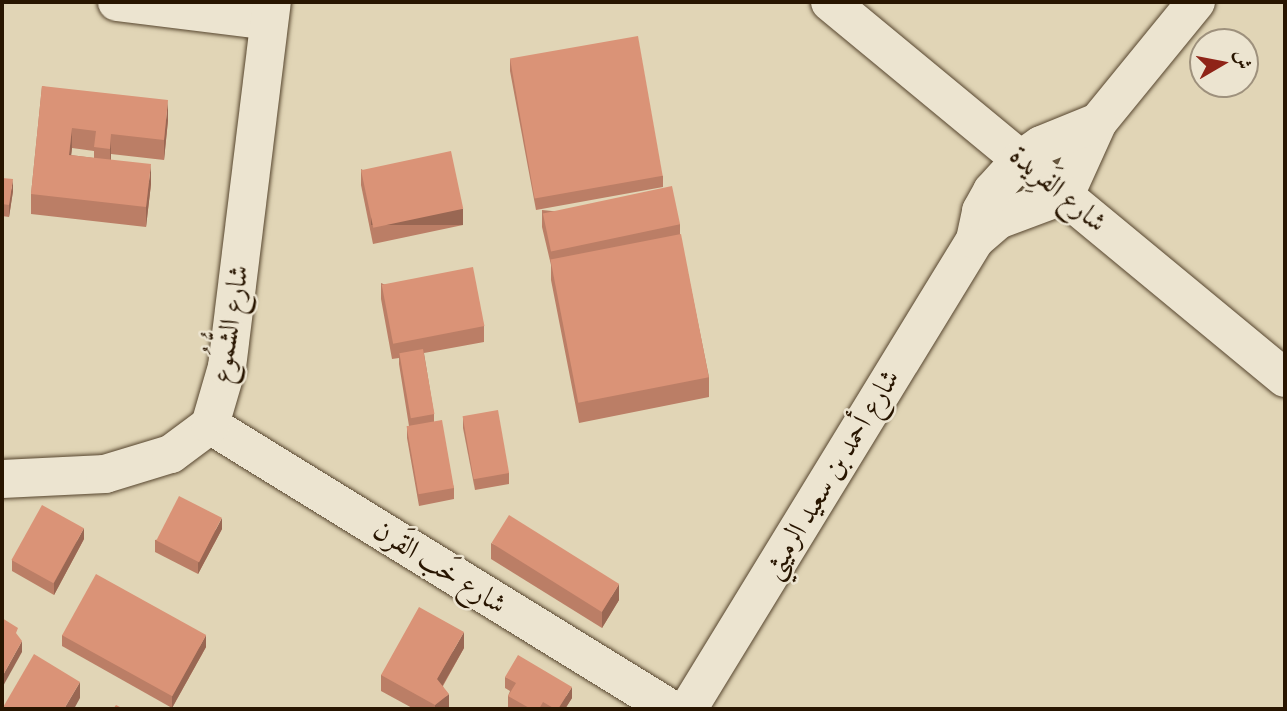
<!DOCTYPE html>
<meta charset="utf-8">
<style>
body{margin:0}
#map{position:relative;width:1287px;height:711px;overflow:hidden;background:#e1d5b6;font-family:"IM FELL Great Primer",Amiri,serif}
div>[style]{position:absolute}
.roads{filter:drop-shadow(0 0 2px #56452e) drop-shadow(0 0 2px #56452e)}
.minor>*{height:38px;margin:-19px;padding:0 19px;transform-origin:19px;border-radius:19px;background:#ece4d0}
.wall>*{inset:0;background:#bb7e66}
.shaded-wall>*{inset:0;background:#996753;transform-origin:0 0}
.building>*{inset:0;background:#da9377;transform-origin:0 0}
span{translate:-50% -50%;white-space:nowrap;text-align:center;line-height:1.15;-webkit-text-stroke:5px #ece4d0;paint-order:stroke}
.street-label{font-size:28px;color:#281500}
.frame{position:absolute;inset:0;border:4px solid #281500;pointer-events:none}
.north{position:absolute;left:1189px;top:28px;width:70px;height:70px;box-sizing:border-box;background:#ece4d0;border:2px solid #9e917d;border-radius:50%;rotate:80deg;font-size:19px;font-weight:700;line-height:28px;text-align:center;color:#281500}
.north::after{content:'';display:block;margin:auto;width:24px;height:32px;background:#8f2418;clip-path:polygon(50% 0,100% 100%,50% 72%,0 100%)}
</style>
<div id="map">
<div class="roads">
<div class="minor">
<i style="left:117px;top:2px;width:153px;rotate:7.1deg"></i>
<i style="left:830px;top:2px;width:590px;rotate:39.57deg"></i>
<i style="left:1065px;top:195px;width:80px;rotate:-65.7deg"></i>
<i style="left:1098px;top:122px;width:155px;rotate:-50.8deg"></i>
<i style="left:975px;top:240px;width:30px;rotate:-41deg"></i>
<i style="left:998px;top:220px;width:72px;rotate:-20.5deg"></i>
<i style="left:210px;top:425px;width:541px;rotate:31.64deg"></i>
<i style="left:2px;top:479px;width:103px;rotate:-2.8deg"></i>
<i style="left:105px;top:474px;width:69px;rotate:-16.9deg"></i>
<i style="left:171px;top:454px;width:49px;rotate:-36.6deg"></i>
<i style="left:210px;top:425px;width:60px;rotate:-73.7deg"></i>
<i style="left:227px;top:367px;width:368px;rotate:-83deg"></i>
<i style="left:688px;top:709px;width:550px;rotate:-58.54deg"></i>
<i style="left:975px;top:240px;width:30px;rotate:-78deg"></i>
<i style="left:981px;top:211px;width:23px;rotate:-61deg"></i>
<i style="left:992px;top:191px;width:43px;rotate:-47.8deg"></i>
<i style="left:1021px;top:159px;width:24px;rotate:-35deg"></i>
<i style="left:1041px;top:145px;width:61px;rotate:-22deg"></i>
</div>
</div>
<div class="wall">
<i style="clip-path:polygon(510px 59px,663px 176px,663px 187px,536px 210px,510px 71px)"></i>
<i style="clip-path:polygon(evenodd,42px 86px,168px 120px,164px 160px,111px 154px,111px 160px,151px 184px,146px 227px,31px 214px,31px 194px,42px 86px,72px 148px,94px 151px,94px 158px,71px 155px,72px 148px)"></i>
<i style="clip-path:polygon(361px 169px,463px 225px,373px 244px,361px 185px)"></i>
<i style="clip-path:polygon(2px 178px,13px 191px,9px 217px,2px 216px)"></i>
<i style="clip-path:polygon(542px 210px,680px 224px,680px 234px,709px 377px,709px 397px,579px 423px,551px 280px,551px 265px,542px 227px)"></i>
<i style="clip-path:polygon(381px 283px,484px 326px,484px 342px,424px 353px,434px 414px,434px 422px,454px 488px,454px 499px,419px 506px,407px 438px,407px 426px,409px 426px,399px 364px,399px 358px,392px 359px,381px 299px)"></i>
<i style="clip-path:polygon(463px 417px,509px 473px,509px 484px,475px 490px,463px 428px)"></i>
<i style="clip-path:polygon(222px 529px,198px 574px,155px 552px,155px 540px)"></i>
<i style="clip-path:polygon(84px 539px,54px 595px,12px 571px,12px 560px)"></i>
<i style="clip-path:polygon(491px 543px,619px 600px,602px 628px,491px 559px)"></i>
<i style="clip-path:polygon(62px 635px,206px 647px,172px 708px,62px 646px)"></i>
<i style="clip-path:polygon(464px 648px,443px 686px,449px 709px,414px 709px,381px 691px,381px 675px)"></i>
<i style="clip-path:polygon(505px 677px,572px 698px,565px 709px,512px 709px,508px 707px,508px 696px,510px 691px,505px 688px)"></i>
</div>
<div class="shaded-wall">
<i style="clip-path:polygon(168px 100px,168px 120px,164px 160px,164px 140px)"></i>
<i style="clip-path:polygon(72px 128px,72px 148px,69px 175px,69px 155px)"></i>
<i style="clip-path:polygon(111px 134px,111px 154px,110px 169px,110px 149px)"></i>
<i style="clip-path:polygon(151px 164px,151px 184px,146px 227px,146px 207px)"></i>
<i style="clip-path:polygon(13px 179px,13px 191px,9px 217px,9px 205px)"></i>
<i style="left:463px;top:209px;width:16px;height:92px;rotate:90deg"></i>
<i style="clip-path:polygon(222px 518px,222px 529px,198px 574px,198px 563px)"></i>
<i style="clip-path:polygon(84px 528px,84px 539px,54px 595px,54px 583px)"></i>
<i style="clip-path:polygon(619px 584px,619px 600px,602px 628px,602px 612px)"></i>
<i style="clip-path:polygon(464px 632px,464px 648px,437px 695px,437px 679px)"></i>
<i style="clip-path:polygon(206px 635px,206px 647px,172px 708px,172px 696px)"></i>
<i style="clip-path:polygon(22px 641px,22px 652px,2px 688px,2px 677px)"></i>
<i style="clip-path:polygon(80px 682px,80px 698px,74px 709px,64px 709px)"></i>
<i style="clip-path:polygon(572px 687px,572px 698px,565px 709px,558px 709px)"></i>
<i style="clip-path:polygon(449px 694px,449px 709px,435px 709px,435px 705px)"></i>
</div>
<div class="building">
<i style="left:638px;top:36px;width:142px;height:130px;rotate:80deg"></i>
<i style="clip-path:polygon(42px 86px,168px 100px,164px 140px,111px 134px,110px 149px,94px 147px,96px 131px,72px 128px,69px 155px,151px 164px,146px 207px,31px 194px)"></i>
<i style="left:451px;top:151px;width:59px;height:92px;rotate:78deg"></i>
<i style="clip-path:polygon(2px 178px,13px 179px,9px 205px,2px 204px)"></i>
<i style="left:672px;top:186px;width:39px;height:132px;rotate:78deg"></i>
<i style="left:681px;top:234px;width:146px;height:133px;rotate:79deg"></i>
<i style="left:473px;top:267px;width:60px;height:93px;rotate:79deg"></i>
<i style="left:423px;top:349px;width:66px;height:24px;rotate:80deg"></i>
<i style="left:498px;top:410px;width:64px;height:36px;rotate:80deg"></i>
<i style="left:442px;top:420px;width:69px;height:36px;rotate:80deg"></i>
<i style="left:179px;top:496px;width:48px;height:50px;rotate:27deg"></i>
<i style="left:42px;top:505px;width:48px;height:63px;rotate:29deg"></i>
<i style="left:509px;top:515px;width:130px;height:33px;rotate:32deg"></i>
<i style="left:96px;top:574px;width:126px;height:70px;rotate:29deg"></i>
<i style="clip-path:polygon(419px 607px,464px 632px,437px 679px,449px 694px,435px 705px,381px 675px)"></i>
<i style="clip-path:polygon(2px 618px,18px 628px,16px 633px,22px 641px,2px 677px)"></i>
<i style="clip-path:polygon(34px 654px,80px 682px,64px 709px,2px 709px)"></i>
<i style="clip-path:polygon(518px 655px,572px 687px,558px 709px,555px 709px,543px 702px,539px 709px,531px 709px,508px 696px,516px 683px,505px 677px)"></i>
<i style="clip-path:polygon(116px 705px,124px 709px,113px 709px)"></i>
</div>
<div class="street-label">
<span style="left:1058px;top:189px;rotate:40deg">شارع الفَرِيدة</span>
<span style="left:230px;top:324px;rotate:-81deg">شارع الشُّمُوع</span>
<span style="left:831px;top:474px;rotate:-59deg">شارع أحمد بن سعيد الرميثي</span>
<span style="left:440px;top:567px;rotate:32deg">شارع خَب القَرن</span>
</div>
<div class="frame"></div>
<div class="north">ش</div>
</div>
